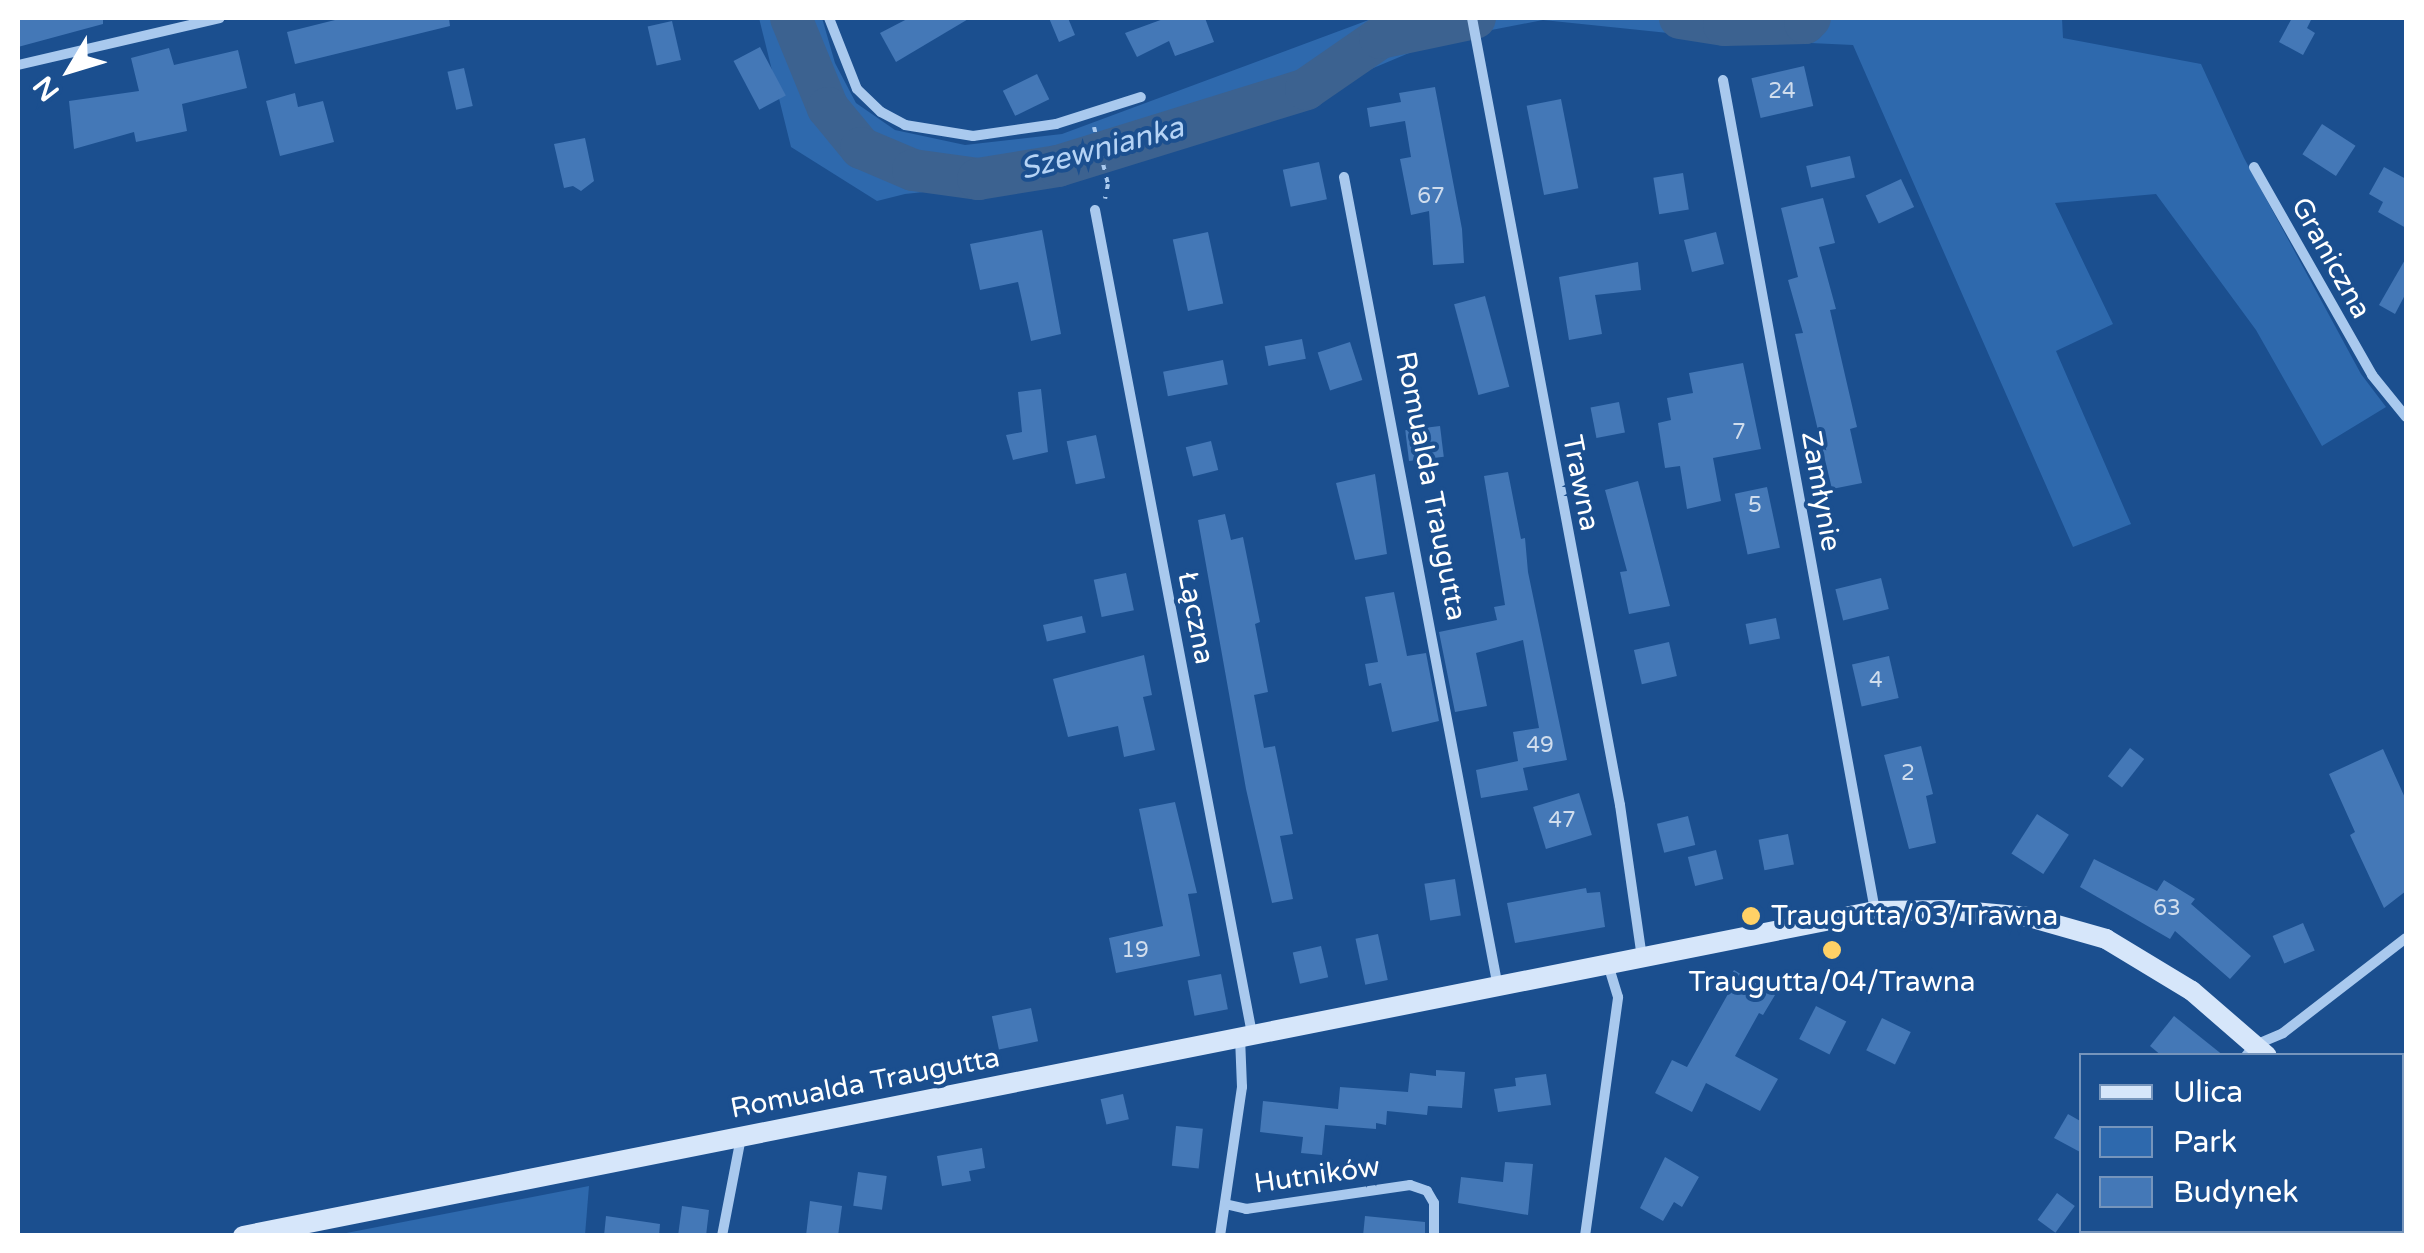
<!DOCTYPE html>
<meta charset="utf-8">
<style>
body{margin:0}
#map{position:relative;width:2424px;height:1253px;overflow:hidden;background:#1b4f8f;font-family:"Varela Round",sans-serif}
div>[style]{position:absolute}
.green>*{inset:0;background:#2e69ad}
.river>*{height:42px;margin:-21px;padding:0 21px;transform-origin:21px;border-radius:21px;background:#3c6290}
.building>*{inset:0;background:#4478b7;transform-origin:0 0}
.path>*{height:4px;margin-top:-2px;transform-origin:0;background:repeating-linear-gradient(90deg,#a9c9ee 0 5px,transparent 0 13px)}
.minor>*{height:10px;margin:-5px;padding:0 5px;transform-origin:5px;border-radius:5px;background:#a9c9ee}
.secondary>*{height:20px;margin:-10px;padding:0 10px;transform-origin:10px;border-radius:10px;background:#d6e6fa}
.dots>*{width:28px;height:28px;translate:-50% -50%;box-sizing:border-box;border:5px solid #1b4f8f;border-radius:50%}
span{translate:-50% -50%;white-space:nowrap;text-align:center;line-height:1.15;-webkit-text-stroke:8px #1b4f8f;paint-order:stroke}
.number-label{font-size:22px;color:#d0dded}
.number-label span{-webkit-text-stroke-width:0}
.street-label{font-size:28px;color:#fff}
.poi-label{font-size:28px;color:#fff}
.left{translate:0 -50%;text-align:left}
.water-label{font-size:30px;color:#b5d3f5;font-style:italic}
.frame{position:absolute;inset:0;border:20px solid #fff;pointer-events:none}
.legend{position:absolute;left:2079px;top:1053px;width:325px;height:180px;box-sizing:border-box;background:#1b4f8f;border:2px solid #7695bc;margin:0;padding:12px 18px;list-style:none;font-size:30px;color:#fff}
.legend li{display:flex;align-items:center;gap:20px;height:50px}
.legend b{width:50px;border:2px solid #7695bc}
.north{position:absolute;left:20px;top:20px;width:100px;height:100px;-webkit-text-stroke:8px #1b4f8f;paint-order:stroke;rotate:232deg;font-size:28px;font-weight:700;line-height:40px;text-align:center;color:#fff}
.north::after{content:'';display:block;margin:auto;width:35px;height:45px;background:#fff;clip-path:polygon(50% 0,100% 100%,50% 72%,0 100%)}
</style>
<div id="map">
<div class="green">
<i style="clip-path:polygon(759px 18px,822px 18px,835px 63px,856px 103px,895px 130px,965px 145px,1062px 134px,1374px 18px,2062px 18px,2063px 38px,2201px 64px,2244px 158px,2361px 374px,2386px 407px,2322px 446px,2256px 330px,2156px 194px,2055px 203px,2113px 324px,2056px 351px,2131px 524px,2073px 547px,1853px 45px,1726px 39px,1543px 20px,1440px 40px,1224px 131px,1085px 175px,905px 194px,877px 201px,791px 147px)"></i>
<i style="clip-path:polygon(589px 1186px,585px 1235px,336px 1235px)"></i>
</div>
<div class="river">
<i style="left:791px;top:18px;width:97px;rotate:67.7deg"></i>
<i style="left:828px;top:108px;width:52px;rotate:50.5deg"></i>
<i style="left:861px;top:148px;width:56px;rotate:22.9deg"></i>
<i style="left:913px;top:170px;width:66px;rotate:7.9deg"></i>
<i style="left:978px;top:179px;width:81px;rotate:-9.2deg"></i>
<i style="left:1058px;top:166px;width:260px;rotate:-17.2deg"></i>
<i style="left:1306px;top:89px;width:90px;rotate:-34.6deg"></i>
<i style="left:1380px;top:38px;width:97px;rotate:-11.9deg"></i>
<i style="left:1680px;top:18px;width:45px;rotate:9deg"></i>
<i style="left:1724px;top:25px;width:81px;rotate:-1.4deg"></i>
<i style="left:1805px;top:23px;width:7px;rotate:-45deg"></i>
</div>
<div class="building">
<i style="clip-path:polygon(18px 18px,103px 18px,103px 24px,18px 47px)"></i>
<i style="clip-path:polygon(343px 18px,449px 18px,450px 26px,295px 64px,287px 32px)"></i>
<i style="clip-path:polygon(909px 18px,970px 18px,896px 62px,880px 33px)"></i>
<i style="clip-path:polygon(1049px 18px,1068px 18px,1075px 35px,1059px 42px)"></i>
<i style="clip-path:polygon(1166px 18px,1205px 18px,1214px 42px,1175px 56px,1169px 41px,1137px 57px,1125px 33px)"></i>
<i style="clip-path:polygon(2292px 18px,2312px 18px,2307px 28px,2315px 33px,2303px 55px,2279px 42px)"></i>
<i style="left:672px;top:21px;width:40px;height:25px;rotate:77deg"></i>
<i style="left:760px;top:47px;width:55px;height:30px;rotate:62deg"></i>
<i style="clip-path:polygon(169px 48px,174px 65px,238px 50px,247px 88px,182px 104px,187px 131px,136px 142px,134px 132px,74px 149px,69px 101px,139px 91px,131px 58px)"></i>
<i style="left:1804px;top:66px;width:41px;height:54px;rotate:77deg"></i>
<i style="left:464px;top:68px;width:39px;height:17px;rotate:77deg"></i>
<i style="left:1037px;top:74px;width:28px;height:38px;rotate:64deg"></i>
<i style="clip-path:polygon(1435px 87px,1462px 229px,1464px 263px,1433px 265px,1429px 211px,1411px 215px,1400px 159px,1411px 157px,1405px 121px,1370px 127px,1367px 108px,1401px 102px,1399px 93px)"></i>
<i style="clip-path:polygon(295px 93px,298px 107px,323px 101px,334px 142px,280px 156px,266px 101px)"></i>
<i style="left:1561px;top:99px;width:91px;height:35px;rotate:79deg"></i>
<i style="left:2322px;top:124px;width:40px;height:36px;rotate:33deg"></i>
<i style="clip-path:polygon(585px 138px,594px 181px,581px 191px,573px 186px,564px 188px,554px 144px)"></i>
<i style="left:1850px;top:156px;width:22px;height:45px;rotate:77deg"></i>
<i style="left:1319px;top:162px;width:38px;height:37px;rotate:78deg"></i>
<i style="clip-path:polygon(2384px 167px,2406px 179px,2406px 228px,2378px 212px,2383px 202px,2369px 194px)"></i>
<i style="left:1683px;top:173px;width:37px;height:30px;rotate:81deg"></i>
<i style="left:1901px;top:179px;width:31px;height:39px;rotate:65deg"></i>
<i style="clip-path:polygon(1823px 198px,1835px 243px,1819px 247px,1836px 309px,1830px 310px,1857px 427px,1850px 429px,1862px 483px,1832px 489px,1795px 334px,1803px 333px,1788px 280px,1798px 277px,1781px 208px)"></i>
<i style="clip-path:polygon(1042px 230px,1061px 334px,1031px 341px,1018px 282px,980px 290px,970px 244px)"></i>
<i style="left:1208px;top:232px;width:73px;height:36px;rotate:78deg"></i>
<i style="left:1716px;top:232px;width:33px;height:33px;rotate:76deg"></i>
<i style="clip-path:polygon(2406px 258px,2406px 293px,2395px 314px,2379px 305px)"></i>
<i style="clip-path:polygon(1638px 262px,1641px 290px,1595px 295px,1602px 334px,1569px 340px,1559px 277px)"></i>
<i style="left:1485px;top:296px;width:94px;height:32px;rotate:75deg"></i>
<i style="left:1302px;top:339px;width:20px;height:38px;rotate:79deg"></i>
<i style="left:1350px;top:342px;width:40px;height:34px;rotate:72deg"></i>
<i style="left:1223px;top:360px;width:25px;height:61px;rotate:79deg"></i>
<i style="clip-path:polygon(1743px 363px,1761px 449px,1713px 458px,1721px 501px,1687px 509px,1680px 466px,1665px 468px,1658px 423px,1671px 420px,1667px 398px,1693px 393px,1689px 373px)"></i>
<i style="clip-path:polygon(1041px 389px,1048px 452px,1013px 460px,1006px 435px,1022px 432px,1018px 392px)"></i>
<i style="left:1619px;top:402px;width:31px;height:29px;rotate:79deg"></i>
<i style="left:1440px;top:426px;width:31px;height:35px;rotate:83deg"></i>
<i style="left:1096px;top:435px;width:44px;height:30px;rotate:78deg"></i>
<i style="left:1211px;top:441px;width:30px;height:26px;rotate:76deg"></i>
<i style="clip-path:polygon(1508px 472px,1521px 539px,1525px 538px,1528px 572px,1567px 760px,1523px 768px,1528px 790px,1481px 798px,1476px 770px,1518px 761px,1513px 732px,1539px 728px,1523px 640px,1476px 653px,1487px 706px,1455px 712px,1439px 632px,1497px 620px,1494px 607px,1505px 605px,1484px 476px)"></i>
<i style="clip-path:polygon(1375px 474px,1387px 554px,1355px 560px,1336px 483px)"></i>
<i style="clip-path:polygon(1638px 481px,1670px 606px,1629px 614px,1620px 572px,1627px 571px,1605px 490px)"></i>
<i style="left:1767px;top:487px;width:62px;height:33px;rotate:78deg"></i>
<i style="clip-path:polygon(1225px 514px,1231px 540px,1243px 537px,1260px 622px,1255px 624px,1268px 692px,1254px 695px,1264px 748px,1275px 746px,1293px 834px,1280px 836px,1293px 899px,1272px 903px,1246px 789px,1198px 520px)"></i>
<i style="left:1126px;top:573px;width:38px;height:33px;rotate:78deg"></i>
<i style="left:1881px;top:578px;width:32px;height:47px;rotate:76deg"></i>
<i style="clip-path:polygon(1394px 592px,1407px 656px,1426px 653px,1439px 721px,1392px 732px,1381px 683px,1369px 686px,1365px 664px,1378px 662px,1365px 597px)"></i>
<i style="left:1082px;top:616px;width:17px;height:40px;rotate:77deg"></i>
<i style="left:1776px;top:618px;width:21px;height:31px;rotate:79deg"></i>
<i style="left:1669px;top:642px;width:35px;height:36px;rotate:77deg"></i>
<i style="clip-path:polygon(1144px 655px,1152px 695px,1143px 697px,1155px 750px,1124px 757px,1118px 726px,1068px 737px,1053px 679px)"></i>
<i style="left:1889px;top:656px;width:43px;height:38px;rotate:77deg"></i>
<i style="clip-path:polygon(1921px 746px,1933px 794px,1926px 796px,1936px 843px,1909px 849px,1884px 755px)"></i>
<i style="left:2130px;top:748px;width:18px;height:36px;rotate:38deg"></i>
<i style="clip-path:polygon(2383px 749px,2406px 800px,2406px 891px,2384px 908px,2350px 835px,2355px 832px,2329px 774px)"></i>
<i style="left:1579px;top:793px;width:44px;height:48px;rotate:73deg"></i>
<i style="clip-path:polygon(1175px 802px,1197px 893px,1188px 894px,1200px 956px,1116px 973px,1109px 938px,1163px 926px,1139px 809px)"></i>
<i style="left:2037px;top:814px;width:38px;height:47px;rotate:33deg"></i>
<i style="left:1688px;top:816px;width:30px;height:32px;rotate:76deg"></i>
<i style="left:1788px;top:834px;width:31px;height:30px;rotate:79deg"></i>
<i style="left:1716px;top:850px;width:30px;height:29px;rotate:76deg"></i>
<i style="clip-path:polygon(2094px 859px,2157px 891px,2164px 880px,2195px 899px,2191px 904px,2251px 956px,2230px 979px,2175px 931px,2170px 939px,2080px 887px)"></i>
<i style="left:1455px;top:879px;width:37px;height:31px;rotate:81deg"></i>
<i style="clip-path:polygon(1586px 888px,1587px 893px,1600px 892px,1605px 927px,1515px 943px,1507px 903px)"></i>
<i style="left:2303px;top:923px;width:30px;height:33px;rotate:67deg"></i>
<i style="left:1378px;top:934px;width:47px;height:23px;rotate:78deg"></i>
<i style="left:1321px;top:946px;width:32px;height:29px;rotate:77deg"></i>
<i style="clip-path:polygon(1734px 970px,1775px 995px,1763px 1015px,1759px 1013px,1735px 1056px,1778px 1079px,1760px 1111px,1706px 1083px,1692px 1112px,1655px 1093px,1672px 1060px,1687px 1067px,1728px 994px,1722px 991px)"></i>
<i style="left:1221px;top:974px;width:36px;height:34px;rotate:79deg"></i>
<i style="left:1816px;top:1006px;width:34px;height:37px;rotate:27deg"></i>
<i style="left:1031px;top:1008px;width:34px;height:40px;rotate:78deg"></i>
<i style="clip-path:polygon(2174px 1016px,2224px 1056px,2162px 1056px,2150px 1046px)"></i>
<i style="left:1882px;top:1018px;width:32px;height:36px;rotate:26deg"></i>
<i style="clip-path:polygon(1436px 1070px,1465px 1072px,1462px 1108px,1428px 1106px,1427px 1115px,1387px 1111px,1386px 1125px,1376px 1123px,1376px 1129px,1325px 1125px,1322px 1155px,1301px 1153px,1303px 1137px,1260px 1132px,1263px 1101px,1338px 1109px,1340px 1087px,1408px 1092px,1410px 1073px,1436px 1076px)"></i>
<i style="clip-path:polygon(1546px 1074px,1551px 1105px,1498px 1112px,1494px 1089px,1516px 1086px,1515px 1078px)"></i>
<i style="left:1123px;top:1094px;width:26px;height:23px;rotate:77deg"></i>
<i style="clip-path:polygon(2068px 1114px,2082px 1122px,2082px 1153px,2054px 1138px)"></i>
<i style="left:1176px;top:1126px;width:27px;height:40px;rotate:6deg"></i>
<i style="clip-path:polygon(982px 1148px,985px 1168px,969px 1171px,971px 1181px,942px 1186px,937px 1156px)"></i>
<i style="clip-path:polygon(1665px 1157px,1699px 1177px,1682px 1207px,1674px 1202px,1663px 1221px,1640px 1208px)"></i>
<i style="clip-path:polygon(1505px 1162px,1533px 1164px,1528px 1215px,1458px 1203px,1461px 1177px,1503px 1182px)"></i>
<i style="left:858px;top:1172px;width:29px;height:34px;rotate:8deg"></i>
<i style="left:2057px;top:1193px;width:22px;height:33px;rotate:36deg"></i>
<i style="clip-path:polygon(810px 1201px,842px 1206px,838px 1236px,806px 1236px)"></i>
<i style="clip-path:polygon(682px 1206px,709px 1210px,706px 1236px,678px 1236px)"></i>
<i style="clip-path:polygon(606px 1216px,660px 1224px,659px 1236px,604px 1236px)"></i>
<i style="clip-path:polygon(1365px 1216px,1425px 1222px,1425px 1236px,1363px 1236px)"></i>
</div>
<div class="path">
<i style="left:1094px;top:127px;width:59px;rotate:76.2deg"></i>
<i style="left:1108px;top:184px;width:15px;rotate:101deg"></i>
</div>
<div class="minor">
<i style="left:829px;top:18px;width:76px;rotate:68.5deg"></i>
<i style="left:857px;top:89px;width:33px;rotate:44deg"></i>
<i style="left:881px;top:112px;width:27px;rotate:28deg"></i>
<i style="left:905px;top:125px;width:69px;rotate:9.2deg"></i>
<i style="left:973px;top:136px;width:84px;rotate:-8.2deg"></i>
<i style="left:1056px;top:124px;width:89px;rotate:-17.6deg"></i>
<i style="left:1472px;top:18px;width:801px;rotate:79.35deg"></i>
<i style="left:1620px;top:805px;width:154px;rotate:81.8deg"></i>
<i style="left:18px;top:65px;width:207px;rotate:-13.1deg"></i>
<i style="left:1723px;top:80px;width:845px;rotate:79.63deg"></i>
<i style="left:2254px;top:167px;width:239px;rotate:60.4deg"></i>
<i style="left:2372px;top:375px;width:54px;rotate:51deg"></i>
<i style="left:1344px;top:177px;width:819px;rotate:79.24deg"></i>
<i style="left:1095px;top:210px;width:839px;rotate:79.21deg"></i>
<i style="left:2246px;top:1056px;width:14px;rotate:-51deg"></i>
<i style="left:2255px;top:1045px;width:30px;rotate:-23deg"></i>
<i style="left:2283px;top:1033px;width:155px;rotate:-37.7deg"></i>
<i style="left:1225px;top:1204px;width:22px;rotate:13deg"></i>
<i style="left:1246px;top:1209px;width:166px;rotate:-8.3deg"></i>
<i style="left:1410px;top:1185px;width:18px;rotate:19deg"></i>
<i style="left:1427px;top:1191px;width:14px;rotate:60deg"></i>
<i style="left:1434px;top:1203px;width:33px;rotate:90deg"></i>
<i style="left:722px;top:1236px;width:101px;rotate:-79.1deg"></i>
<i style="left:1220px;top:1236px;width:151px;rotate:-81.6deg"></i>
<i style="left:1242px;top:1087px;width:50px;rotate:-92.3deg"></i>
<i style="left:1585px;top:1236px;width:241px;rotate:-82.1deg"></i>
<i style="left:1618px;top:997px;width:34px;rotate:-107deg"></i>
<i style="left:2105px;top:1236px;width:7px;rotate:-63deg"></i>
</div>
<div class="secondary">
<i style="left:2402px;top:1173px;width:6px;rotate:45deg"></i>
<i style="left:243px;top:1236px;width:1664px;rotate:-11.26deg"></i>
<i style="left:1875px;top:911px;width:76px;rotate:-0.8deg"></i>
<i style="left:1951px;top:910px;width:78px;rotate:5.1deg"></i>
<i style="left:2029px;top:917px;width:80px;rotate:15.9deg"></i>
<i style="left:2106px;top:939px;width:100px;rotate:31.2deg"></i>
<i style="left:2192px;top:991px;width:99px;rotate:40.9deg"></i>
</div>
<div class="dots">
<i style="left:1751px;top:916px;background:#ffd166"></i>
<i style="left:1832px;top:950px;background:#ffd166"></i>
</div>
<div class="number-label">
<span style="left:1782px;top:92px">24</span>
<span style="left:1431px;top:197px">67</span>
<span style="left:1739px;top:433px">7</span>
<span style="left:1755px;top:506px">5</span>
<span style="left:1876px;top:681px">4</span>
<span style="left:1540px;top:746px">49</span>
<span style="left:1908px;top:774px">2</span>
<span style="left:1562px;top:821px">47</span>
<span style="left:2167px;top:909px">63</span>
<span style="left:1135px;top:951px">19</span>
</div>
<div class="street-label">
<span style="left:2331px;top:258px;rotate:61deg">Graniczna</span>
<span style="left:1581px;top:483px;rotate:79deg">Trawna</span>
<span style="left:1431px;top:486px;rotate:79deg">Romualda Traugutta</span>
<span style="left:1821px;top:491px;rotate:80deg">Zamłynie</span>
<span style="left:1196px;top:618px;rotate:79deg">Łączna</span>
<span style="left:865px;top:1083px;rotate:-11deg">Romualda Traugutta</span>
<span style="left:1317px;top:1175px;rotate:-8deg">Hutników</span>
</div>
<div class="poi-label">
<span class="left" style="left:1771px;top:916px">Traugutta/03/Trawna</span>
<span style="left:1832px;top:982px">Traugutta/04/Trawna</span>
</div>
<div class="water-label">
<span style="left:1102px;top:149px;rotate:-15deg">Szewnianka</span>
</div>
<div class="frame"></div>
<ul class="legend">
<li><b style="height:12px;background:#d6e6fa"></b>Ulica</li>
<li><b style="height:28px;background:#2e69ad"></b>Park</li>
<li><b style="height:28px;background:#4478b7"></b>Budynek</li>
</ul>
<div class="north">N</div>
</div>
